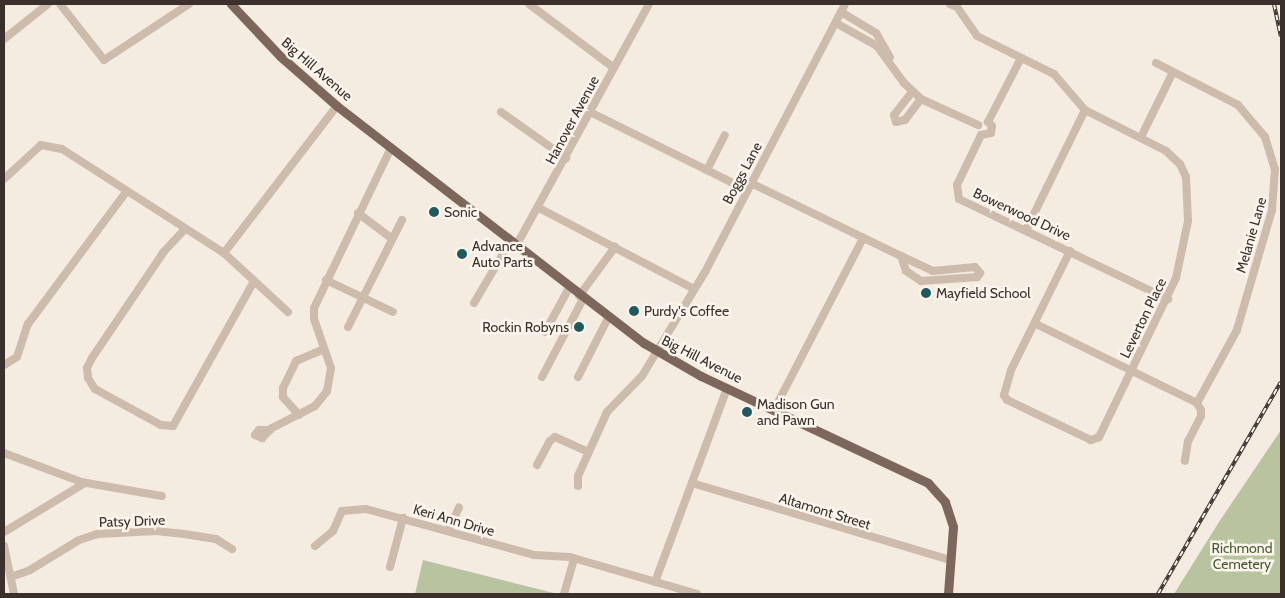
<!DOCTYPE html>
<style>
body{margin:0}
#map{position:relative;width:1285px;height:598px;overflow:hidden;background:#f4ebe1;font-family:Cabin,sans-serif}
div>[style]{position:absolute}
.green>*{inset:0;background:#b8c4a0}
.minor>*{height:8px;margin:-4px;padding:0 4px;transform-origin:4px;border-radius:4px;background:#cdbbac}
.major>*{height:9px;margin:-4.5px;padding:0 4.5px;transform-origin:4.5px;border-radius:4.5px;background:#7d675c}
.rail>*{height:4px;margin-top:-2px;transform-origin:0;background:repeating-linear-gradient(90deg,#fbf5ee 0 5.5px,#3b302b 0 11px);box-sizing:border-box;border-block:1px solid #3b302b}
.dots>*{width:14px;height:14px;translate:-50% -50%;box-sizing:border-box;border:2px solid #fbf5ee;border-radius:50%}
span{translate:-50% -50%;white-space:nowrap;text-align:center;line-height:1.15;-webkit-text-stroke:5px #fbf5ee;paint-order:stroke}
.street-label{font-size:14px;color:#3b302b}
.poi-label{font-size:14px;color:#3b302b}
.left{translate:0 -50%;text-align:left}
.right{translate:-100% -50%;text-align:right}
.park-label{font-size:14px;color:#4a5a2e}
.frame{position:absolute;inset:0;border:5px solid #3b302b;pointer-events:none}
</style>
<div id="map">
<div class="green">
<i style="clip-path:polygon(1281px 430px,1281px 594px,1174px 594px,1219px 522px)"></i>
<i style="clip-path:polygon(423px 560px,558px 594px,415px 594px)"></i>
</div>
<div class="minor">
<i style="left:60px;top:4px;width:71px;rotate:51.8deg"></i>
<i style="left:104px;top:60px;width:102px;rotate:-33.4deg"></i>
<i style="left:529px;top:4px;width:106px;rotate:37deg"></i>
<i style="left:950px;top:4px;width:8px;rotate:23deg"></i>
<i style="left:957px;top:7px;width:35px;rotate:55deg"></i>
<i style="left:977px;top:36px;width:86px;rotate:26.3deg"></i>
<i style="left:1054px;top:74px;width:48px;rotate:49.3deg"></i>
<i style="left:1085px;top:110px;width:91px;rotate:26.8deg"></i>
<i style="left:1166px;top:151px;width:19px;rotate:43deg"></i>
<i style="left:1180px;top:164px;width:14px;rotate:65deg"></i>
<i style="left:1186px;top:177px;width:44px;rotate:87.4deg"></i>
<i style="left:1188px;top:221px;width:58px;rotate:101.9deg"></i>
<i style="left:1176px;top:278px;width:177px;rotate:115.8deg"></i>
<i style="left:1099px;top:437px;width:9px;rotate:159deg"></i>
<i style="left:1091px;top:440px;width:93px;rotate:-154.5deg"></i>
<i style="left:1007px;top:400px;width:6px;rotate:-121deg"></i>
<i style="left:1004px;top:395px;width:26px;rotate:-74deg"></i>
<i style="left:1011px;top:370px;width:133px;rotate:-63.6deg"></i>
<i style="left:841px;top:12px;width:41px;rotate:31deg"></i>
<i style="left:876px;top:33px;width:28px;rotate:60deg"></i>
<i style="left:836px;top:23px;width:47px;rotate:29.3deg"></i>
<i style="left:877px;top:46px;width:46px;rotate:53.9deg"></i>
<i style="left:904px;top:83px;width:23px;rotate:43deg"></i>
<i style="left:921px;top:99px;width:63px;rotate:24.5deg"></i>
<i style="left:4px;top:39px;width:56px;rotate:-38.5deg"></i>
<i style="left:1156px;top:63px;width:92px;rotate:27.1deg"></i>
<i style="left:1238px;top:105px;width:42px;rotate:49.8deg"></i>
<i style="left:1265px;top:137px;width:34px;rotate:73deg"></i>
<i style="left:1275px;top:169px;width:41px;rotate:94.2deg"></i>
<i style="left:1272px;top:210px;width:125px;rotate:106.3deg"></i>
<i style="left:1237px;top:330px;width:83px;rotate:118.7deg"></i>
<i style="left:912px;top:92px;width:29px;rotate:128deg"></i>
<i style="left:894px;top:115px;width:7px;rotate:74deg"></i>
<i style="left:896px;top:122px;width:9px;rotate:-13deg"></i>
<i style="left:905px;top:120px;width:26px;rotate:-53deg"></i>
<i style="left:501px;top:112px;width:80px;rotate:35.3deg"></i>
<i style="left:590px;top:112px;width:175px;rotate:26.4deg"></i>
<i style="left:988px;top:122px;width:72px;rotate:-62.7deg"></i>
<i style="left:981px;top:135px;width:55px;rotate:115.6deg"></i>
<i style="left:957px;top:185px;width:14px;rotate:82deg"></i>
<i style="left:959px;top:199px;width:232px;rotate:25.6deg"></i>
<i style="left:981px;top:135px;width:10px;rotate:-11deg"></i>
<i style="left:991px;top:133px;width:7px;rotate:-82deg"></i>
<i style="left:992px;top:126px;width:6px;rotate:-135deg"></i>
<i style="left:1141px;top:137px;width:72px;rotate:-63.8deg"></i>
<i style="left:707px;top:170px;width:39px;rotate:-63deg"></i>
<i style="left:4px;top:179px;width:50px;rotate:-42.6deg"></i>
<i style="left:41px;top:145px;width:21px;rotate:11deg"></i>
<i style="left:62px;top:149px;width:193px;rotate:32.7deg"></i>
<i style="left:224px;top:253px;width:87px;rotate:42.7deg"></i>
<i style="left:751px;top:183px;width:167px;rotate:26deg"></i>
<i style="left:539px;top:208px;width:175px;rotate:27.6deg"></i>
<i style="left:358px;top:213px;width:41px;rotate:37.1deg"></i>
<i style="left:185px;top:229px;width:33px;rotate:133deg"></i>
<i style="left:163px;top:253px;width:127px;rotate:124.1deg"></i>
<i style="left:92px;top:358px;width:11px;rotate:117deg"></i>
<i style="left:87px;top:368px;width:10px;rotate:84deg"></i>
<i style="left:88px;top:378px;width:13px;rotate:58deg"></i>
<i style="left:95px;top:389px;width:75px;rotate:28.6deg"></i>
<i style="left:161px;top:425px;width:12px;rotate:5deg"></i>
<i style="left:173px;top:426px;width:166px;rotate:-60.8deg"></i>
<i style="left:1026px;top:230px;width:134px;rotate:-63.8deg"></i>
<i style="left:516px;top:246px;width:276px;rotate:-61.2deg"></i>
<i style="left:224px;top:253px;width:185px;rotate:-52.5deg"></i>
<i style="left:901px;top:256px;width:35px;rotate:25deg"></i>
<i style="left:933px;top:271px;width:42px;rotate:-5.4deg"></i>
<i style="left:975px;top:267px;width:8px;rotate:50deg"></i>
<i style="left:980px;top:273px;width:5px;rotate:127deg"></i>
<i style="left:977px;top:277px;width:56px;rotate:175.9deg"></i>
<i style="left:921px;top:281px;width:18px;rotate:-146deg"></i>
<i style="left:906px;top:271px;width:16px;rotate:-108deg"></i>
<i style="left:326px;top:280px;width:74px;rotate:25.5deg"></i>
<i style="left:579px;top:296px;width:61px;rotate:-53.7deg"></i>
<i style="left:474px;top:303px;width:71px;rotate:-59.5deg"></i>
<i style="left:1036px;top:324px;width:179px;rotate:26.1deg"></i>
<i style="left:1197px;top:403px;width:8px;rotate:60deg"></i>
<i style="left:1201px;top:410px;width:6px;rotate:90deg"></i>
<i style="left:1201px;top:416px;width:28px;rotate:117deg"></i>
<i style="left:1188px;top:441px;width:20px;rotate:99deg"></i>
<i style="left:348px;top:327px;width:120px;rotate:-63.2deg"></i>
<i style="left:545px;top:332px;width:50px;rotate:-61.4deg"></i>
<i style="left:4px;top:365px;width:15px;rotate:-32deg"></i>
<i style="left:17px;top:357px;width:35px;rotate:-72deg"></i>
<i style="left:28px;top:324px;width:164px;rotate:-53.4deg"></i>
<i style="left:542px;top:377px;width:88px;rotate:-62.3deg"></i>
<i style="left:578px;top:377px;width:66px;rotate:-63deg"></i>
<i style="left:774px;top:410px;width:194px;rotate:-62.6deg"></i>
<i style="left:299px;top:415px;width:24px;rotate:-132deg"></i>
<i style="left:283px;top:397px;width:9px;rotate:-90deg"></i>
<i style="left:283px;top:388px;width:30px;rotate:-64deg"></i>
<i style="left:296px;top:361px;width:30px;rotate:-23deg"></i>
<i style="left:269px;top:430px;width:10px;rotate:180deg"></i>
<i style="left:259px;top:430px;width:6px;rotate:129deg"></i>
<i style="left:255px;top:435px;width:8px;rotate:23deg"></i>
<i style="left:262px;top:438px;width:14px;rotate:-45deg"></i>
<i style="left:272px;top:428px;width:48px;rotate:-27.1deg"></i>
<i style="left:315px;top:406px;width:19px;rotate:-51deg"></i>
<i style="left:327px;top:391px;width:23px;rotate:-80deg"></i>
<i style="left:331px;top:368px;width:52px;rotate:-109.1deg"></i>
<i style="left:314px;top:319px;width:11px;rotate:-90deg"></i>
<i style="left:314px;top:308px;width:178px;rotate:-64.3deg"></i>
<i style="left:4px;top:453px;width:82px;rotate:20.6deg"></i>
<i style="left:81px;top:482px;width:82px;rotate:9.8deg"></i>
<i style="left:537px;top:465px;width:27px;rotate:-62deg"></i>
<i style="left:550px;top:441px;width:6px;rotate:-39deg"></i>
<i style="left:555px;top:437px;width:37px;rotate:24deg"></i>
<i style="left:692px;top:483px;width:270px;rotate:16.6deg"></i>
<i style="left:578px;top:486px;width:10px;rotate:-90deg"></i>
<i style="left:578px;top:476px;width:70px;rotate:-65.6deg"></i>
<i style="left:607px;top:412px;width:50px;rotate:-45.8deg"></i>
<i style="left:642px;top:376px;width:122px;rotate:-58.8deg"></i>
<i style="left:705px;top:272px;width:302px;rotate:-62.4deg"></i>
<i style="left:448px;top:531px;width:26px;rotate:-65deg"></i>
<i style="left:4px;top:532px;width:95px;rotate:-31.2deg"></i>
<i style="left:4px;top:546px;width:49px;rotate:78.2deg"></i>
<i style="left:315px;top:546px;width:23px;rotate:-40deg"></i>
<i style="left:333px;top:531px;width:22px;rotate:-66deg"></i>
<i style="left:342px;top:511px;width:24px;rotate:-5deg"></i>
<i style="left:366px;top:509px;width:174px;rotate:15.3deg"></i>
<i style="left:534px;top:555px;width:36px;rotate:3deg"></i>
<i style="left:570px;top:557px;width:132px;rotate:16.2deg"></i>
<i style="left:390px;top:567px;width:51px;rotate:-75.1deg"></i>
<i style="left:11px;top:577px;width:20px;rotate:-20deg"></i>
<i style="left:30px;top:570px;width:57px;rotate:-31.5deg"></i>
<i style="left:79px;top:540px;width:19px;rotate:-18deg"></i>
<i style="left:97px;top:534px;width:59px;rotate:-2.9deg"></i>
<i style="left:156px;top:531px;width:28px;rotate:6deg"></i>
<i style="left:184px;top:534px;width:32px;rotate:9deg"></i>
<i style="left:216px;top:539px;width:19px;rotate:32deg"></i>
<i style="left:655px;top:582px;width:207px;rotate:-69.6deg"></i>
<i style="left:564px;top:594px;width:37px;rotate:-74deg"></i>
</div>
<div class="major">
<i style="left:231px;top:4px;width:71px;rotate:46.7deg"></i>
<i style="left:280px;top:56px;width:76px;rotate:41.3deg"></i>
<i style="left:337px;top:106px;width:388px;rotate:37.7deg"></i>
<i style="left:644px;top:343px;width:66px;rotate:30.1deg"></i>
<i style="left:701px;top:376px;width:251px;rotate:25.2deg"></i>
<i style="left:928px;top:483px;width:25px;rotate:48deg"></i>
<i style="left:945px;top:502px;width:26px;rotate:72deg"></i>
<i style="left:953px;top:527px;width:67px;rotate:94.3deg"></i>
</div>
<div class="rail">
<i style="left:1274px;top:4px;width:33px;rotate:78deg"></i>
<i style="left:1158px;top:594px;width:245px;rotate:-59.9deg"></i>
</div>
<div class="dots">
<i style="left:434px;top:212px;background:#1f5a5e"></i>
<i style="left:462px;top:254px;background:#1f5a5e"></i>
<i style="left:926px;top:293px;background:#1f5a5e"></i>
<i style="left:634px;top:311px;background:#1f5a5e"></i>
<i style="left:579px;top:327px;background:#1f5a5e"></i>
<i style="left:747px;top:412px;background:#1f5a5e"></i>
</div>
<div class="street-label">
<span style="left:317px;top:69px;rotate:41deg">Big Hill Avenue</span>
<span style="left:572px;top:120px;rotate:-62deg">Hanover Avenue</span>
<span style="left:742px;top:173px;rotate:-62deg">Boggs Lane</span>
<span style="left:1022px;top:214px;rotate:25deg">Bowerwood Drive</span>
<span style="left:1251px;top:235px;rotate:-74deg">Melanie Lane</span>
<span style="left:1143px;top:318px;rotate:-64deg">Leverton Place</span>
<span style="left:702px;top:359px;rotate:27deg">Big Hill Avenue</span>
<span style="left:825px;top:511px;rotate:17deg">Altamont Street</span>
<span style="left:454px;top:520px;rotate:16deg">Keri Ann Drive</span>
<span style="left:132px;top:521px;rotate:-2deg">Patsy Drive</span>
</div>
<div class="poi-label">
<span class="left" style="left:444px;top:212px">Sonic</span>
<span class="left" style="left:472px;top:254px">Advance<br>Auto Parts</span>
<span class="left" style="left:936px;top:293px">Mayfield School</span>
<span class="left" style="left:644px;top:311px">Purdy's Coffee</span>
<span class="right" style="left:569px;top:327px">Rockin Robyns</span>
<span class="left" style="left:757px;top:412px">Madison Gun<br>and Pawn</span>
</div>
<div class="park-label">
<span style="left:1242px;top:556px">Richmond<br>Cemetery</span>
</div>
<div class="frame"></div>
</div>
